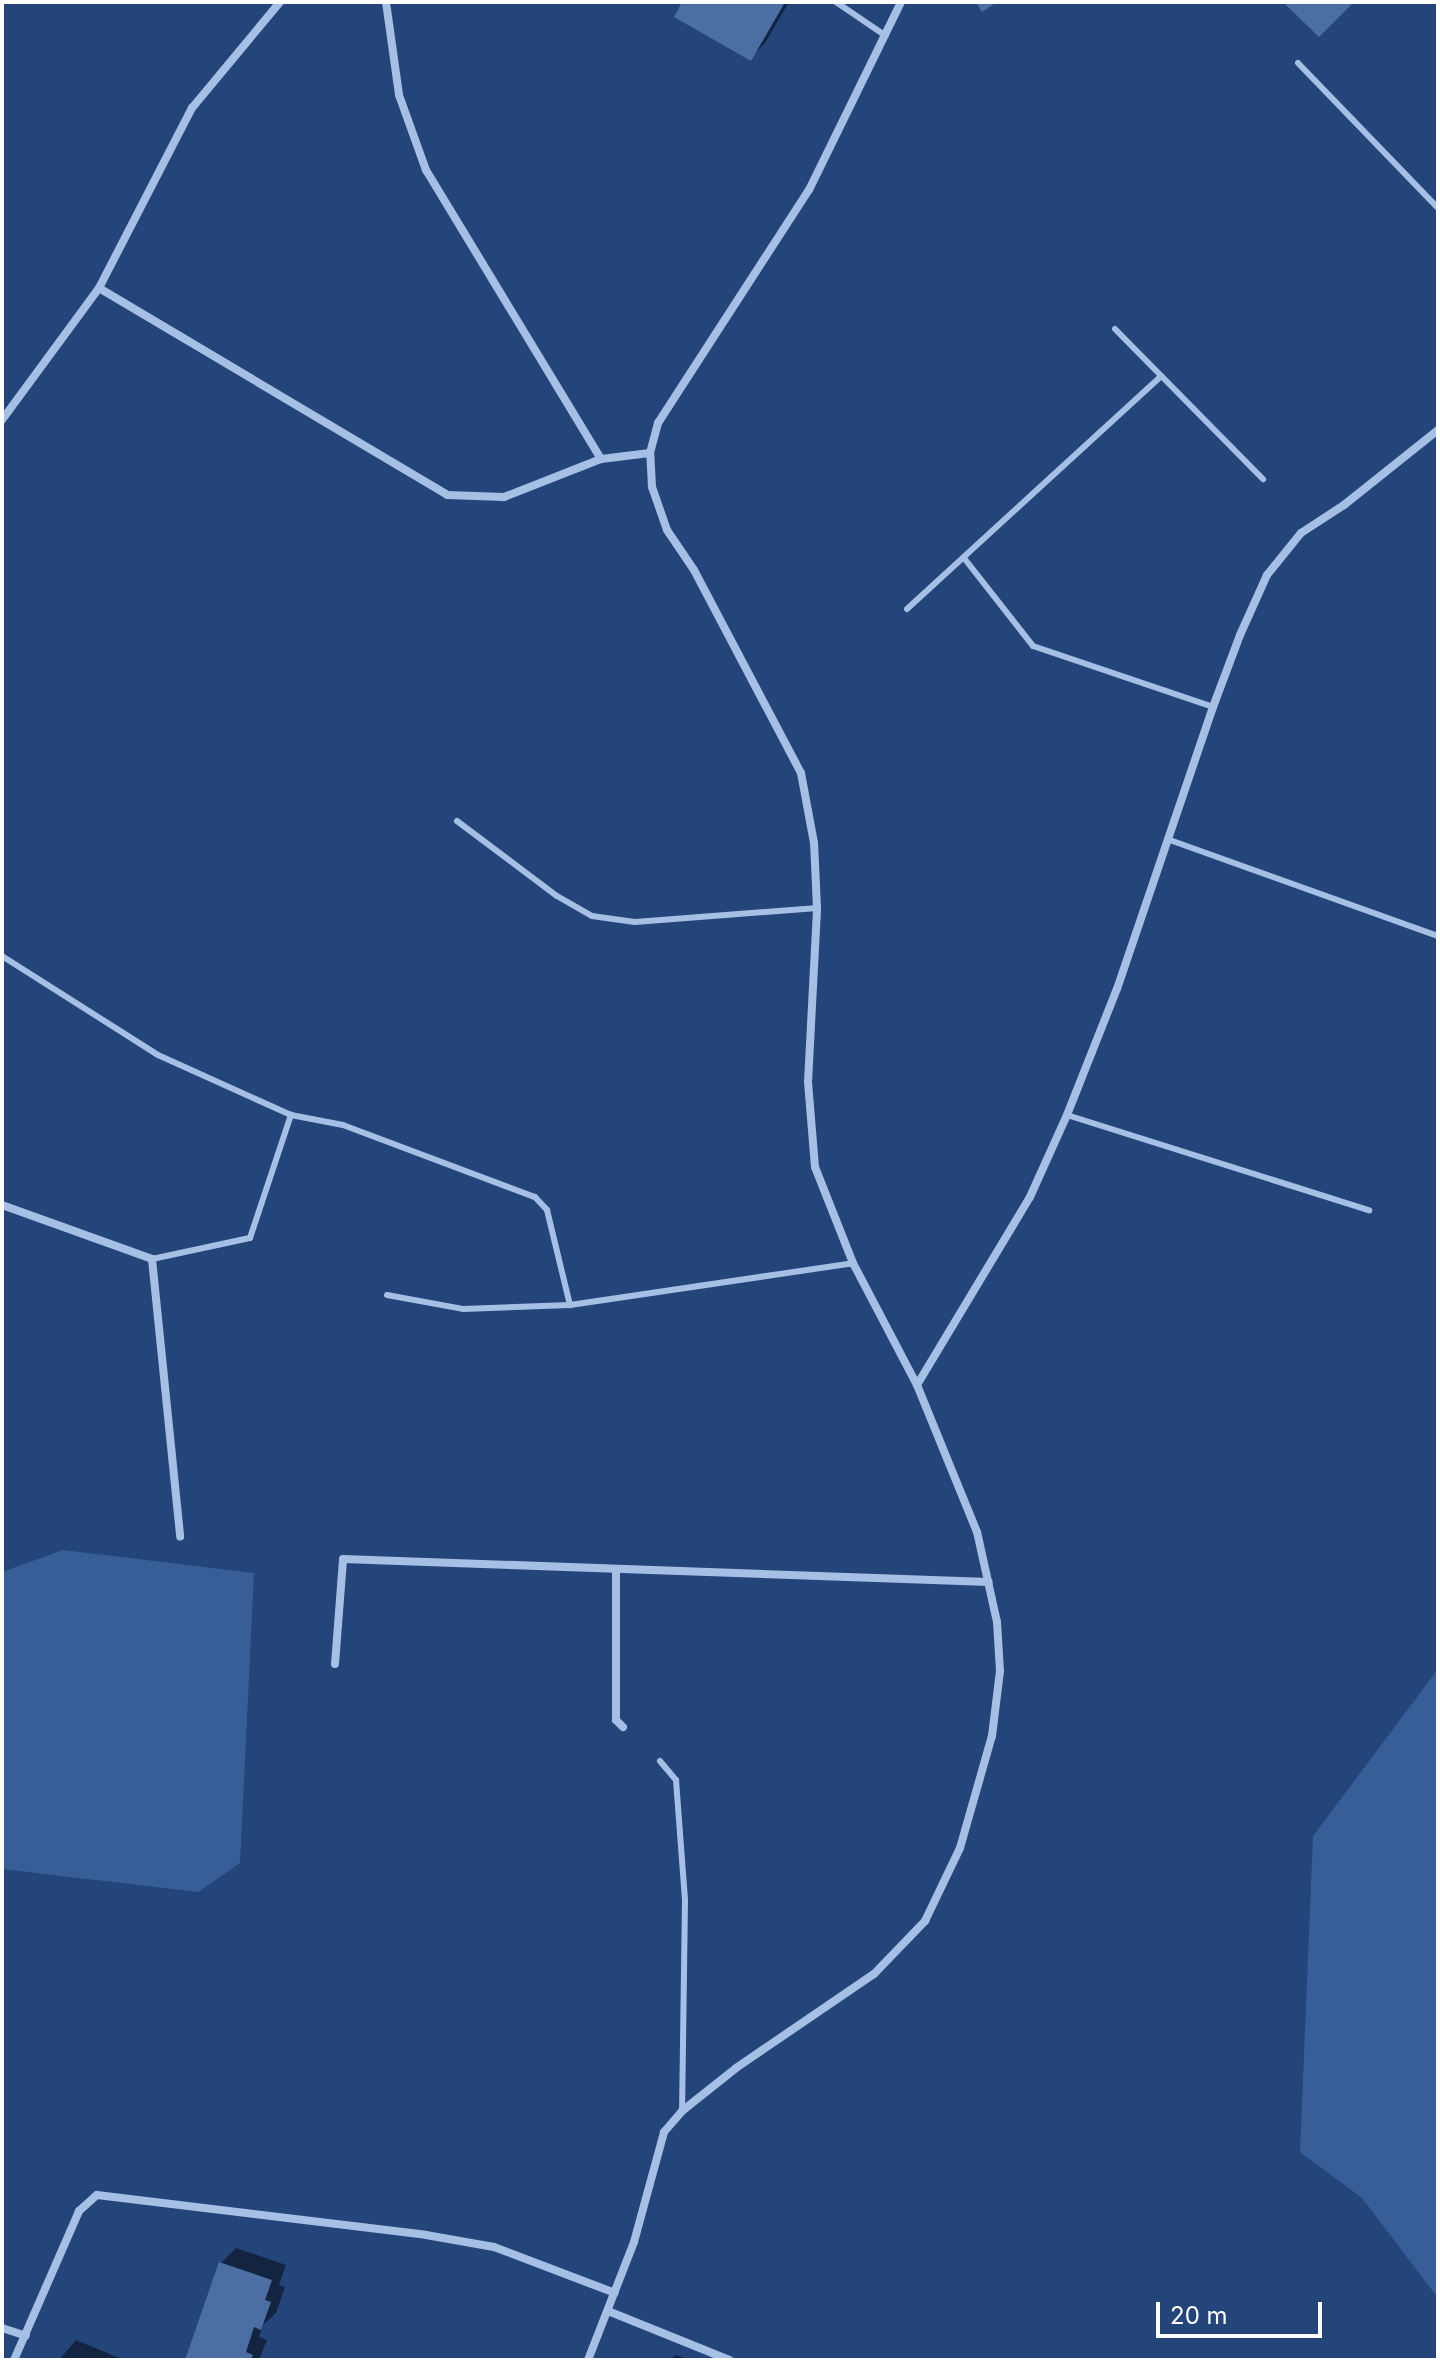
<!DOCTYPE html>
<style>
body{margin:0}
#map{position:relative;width:1440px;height:2362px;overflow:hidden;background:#244579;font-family:Inter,sans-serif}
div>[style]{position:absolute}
.green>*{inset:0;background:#375e96}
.shadow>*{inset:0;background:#0007}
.building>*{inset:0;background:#4c6fa3}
.lane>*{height:6px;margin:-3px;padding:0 3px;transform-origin:3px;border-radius:3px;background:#a6bfe4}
.street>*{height:8px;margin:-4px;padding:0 4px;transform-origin:4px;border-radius:4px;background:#a6bfe4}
span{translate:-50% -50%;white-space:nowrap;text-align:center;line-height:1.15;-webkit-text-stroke:6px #244579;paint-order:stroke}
.frame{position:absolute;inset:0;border:4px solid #fff;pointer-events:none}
.scale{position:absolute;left:1156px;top:2302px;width:166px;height:36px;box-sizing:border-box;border:4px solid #fff;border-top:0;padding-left:10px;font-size:24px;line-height:28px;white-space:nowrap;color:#fff;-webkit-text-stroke:6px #244579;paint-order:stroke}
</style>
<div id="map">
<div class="green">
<i style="clip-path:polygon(63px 1550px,254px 1573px,240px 1863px,198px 1892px,2px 1869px,2px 1572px)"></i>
<i style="clip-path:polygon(1438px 1669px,1438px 2298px,1362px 2198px,1300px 2152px,1313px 1836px)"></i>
</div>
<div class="shadow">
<i style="clip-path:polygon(685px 2px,789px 2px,765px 43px,750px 58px)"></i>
<i style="clip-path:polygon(236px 2248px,286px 2265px,279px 2285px,285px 2287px,276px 2313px,263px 2325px,259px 2337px,267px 2340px,259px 2360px,187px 2360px,221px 2263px)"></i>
<i style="clip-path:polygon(76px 2340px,124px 2360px,59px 2360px)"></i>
<i style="clip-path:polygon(676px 2355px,690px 2360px,670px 2360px)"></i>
</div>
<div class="building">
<i style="clip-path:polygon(682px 2px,780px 2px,784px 4px,751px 61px,674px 17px)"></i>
<i style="clip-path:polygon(976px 2px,997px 2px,982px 12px)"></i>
<i style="clip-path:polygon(1283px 2px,1354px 2px,1319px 37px)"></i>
<i style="clip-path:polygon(219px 2262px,272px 2280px,265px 2300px,271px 2302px,261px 2330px,254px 2327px,246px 2352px,253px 2355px,251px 2360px,185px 2360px)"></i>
</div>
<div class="lane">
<i style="left:836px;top:2px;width:60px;rotate:34.2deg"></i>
<i style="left:1298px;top:63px;width:202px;rotate:46deg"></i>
<i style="left:1115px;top:329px;width:211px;rotate:45.4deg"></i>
<i style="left:964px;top:558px;width:112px;rotate:51.9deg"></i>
<i style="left:1033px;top:646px;width:190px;rotate:18.7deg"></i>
<i style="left:907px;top:609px;width:345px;rotate:-42.5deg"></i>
<i style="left:457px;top:821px;width:125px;rotate:36.9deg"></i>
<i style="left:557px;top:896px;width:40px;rotate:29.7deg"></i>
<i style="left:592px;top:916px;width:43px;rotate:7.9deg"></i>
<i style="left:635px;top:922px;width:183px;rotate:-4.4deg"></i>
<i style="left:1167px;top:839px;width:288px;rotate:19.7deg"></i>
<i style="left:2px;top:956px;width:185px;rotate:32.4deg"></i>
<i style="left:158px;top:1055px;width:146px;rotate:24.3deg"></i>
<i style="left:291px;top:1115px;width:53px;rotate:10.9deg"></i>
<i style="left:343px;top:1125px;width:205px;rotate:20.6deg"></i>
<i style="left:535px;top:1197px;width:18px;rotate:47deg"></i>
<i style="left:547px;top:1210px;width:98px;rotate:76.4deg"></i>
<i style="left:570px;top:1305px;width:286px;rotate:-8.4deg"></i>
<i style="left:1067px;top:1115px;width:317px;rotate:17.5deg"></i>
<i style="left:152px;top:1259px;width:100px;rotate:-12.1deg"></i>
<i style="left:250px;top:1238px;width:130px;rotate:-71.6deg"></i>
<i style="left:387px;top:1295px;width:77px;rotate:10.4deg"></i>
<i style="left:463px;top:1309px;width:107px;rotate:-2.1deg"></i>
<i style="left:660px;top:1761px;width:25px;rotate:50deg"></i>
<i style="left:676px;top:1780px;width:120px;rotate:85.7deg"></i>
<i style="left:685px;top:1900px;width:211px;rotate:90.8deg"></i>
</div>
<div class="street">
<i style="left:386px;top:2px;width:94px;rotate:82deg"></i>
<i style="left:399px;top:95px;width:80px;rotate:70.2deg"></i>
<i style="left:426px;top:170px;width:338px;rotate:58.8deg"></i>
<i style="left:99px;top:288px;width:405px;rotate:30.7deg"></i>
<i style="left:447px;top:495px;width:57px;rotate:2deg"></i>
<i style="left:504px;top:497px;width:104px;rotate:-21.4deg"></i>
<i style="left:601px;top:459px;width:49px;rotate:-7deg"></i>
<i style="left:2px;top:420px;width:164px;rotate:-53.7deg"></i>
<i style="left:99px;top:288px;width:203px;rotate:-62.7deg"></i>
<i style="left:192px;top:108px;width:138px;rotate:-50.3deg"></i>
<i style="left:2px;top:1205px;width:159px;rotate:19.8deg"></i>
<i style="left:152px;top:1259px;width:279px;rotate:84.2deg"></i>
<i style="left:917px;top:1385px;width:219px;rotate:-59deg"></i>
<i style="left:1030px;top:1197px;width:90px;rotate:-65.7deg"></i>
<i style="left:1067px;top:1115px;width:136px;rotate:-68.4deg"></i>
<i style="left:1117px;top:989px;width:298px;rotate:-71.2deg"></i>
<i style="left:1213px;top:707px;width:77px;rotate:-69.4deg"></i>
<i style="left:1240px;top:635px;width:66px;rotate:-65.8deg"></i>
<i style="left:1267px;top:575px;width:54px;rotate:-51deg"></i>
<i style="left:1301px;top:533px;width:51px;rotate:-33.1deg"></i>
<i style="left:1344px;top:505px;width:120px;rotate:-38.6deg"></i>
<i style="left:616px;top:1570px;width:150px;rotate:90deg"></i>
<i style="left:616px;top:1720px;width:10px;rotate:45deg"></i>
<i style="left:335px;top:1664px;width:105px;rotate:-85.6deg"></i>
<i style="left:343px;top:1559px;width:646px;rotate:2.04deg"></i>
<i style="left:608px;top:2311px;width:131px;rotate:22deg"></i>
<i style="left:2px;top:2328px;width:25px;rotate:18deg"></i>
<i style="left:14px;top:2360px;width:163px;rotate:-66.4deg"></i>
<i style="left:79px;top:2211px;width:24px;rotate:-42deg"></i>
<i style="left:97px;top:2195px;width:331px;rotate:6.9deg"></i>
<i style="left:426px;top:2235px;width:69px;rotate:10deg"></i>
<i style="left:494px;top:2247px;width:129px;rotate:20.8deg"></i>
<i style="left:588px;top:2360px;width:127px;rotate:-68.7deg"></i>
<i style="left:634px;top:2242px;width:114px;rotate:-74.7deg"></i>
<i style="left:664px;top:2132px;width:28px;rotate:-49deg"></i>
<i style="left:682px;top:2111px;width:69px;rotate:-38.5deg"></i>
<i style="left:736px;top:2068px;width:167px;rotate:-34.3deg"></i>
<i style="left:874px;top:1974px;width:74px;rotate:-46.1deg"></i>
<i style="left:925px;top:1921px;width:81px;rotate:-64.4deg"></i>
<i style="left:960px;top:1848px;width:116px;rotate:-74.1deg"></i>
<i style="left:992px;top:1736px;width:65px;rotate:-83deg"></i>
<i style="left:1000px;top:1671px;width:49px;rotate:-93.5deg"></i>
<i style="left:997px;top:1622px;width:92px;rotate:-102.5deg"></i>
<i style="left:977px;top:1532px;width:159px;rotate:-112.2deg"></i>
<i style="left:917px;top:1385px;width:138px;rotate:-117.7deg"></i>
<i style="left:853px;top:1263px;width:103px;rotate:-111.6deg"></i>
<i style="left:815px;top:1167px;width:85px;rotate:-94.7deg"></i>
<i style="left:808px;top:1082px;width:174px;rotate:-87deg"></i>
<i style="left:817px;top:908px;width:65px;rotate:-92.6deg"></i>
<i style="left:814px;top:843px;width:71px;rotate:-100.5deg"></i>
<i style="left:801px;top:773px;width:229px;rotate:-117.8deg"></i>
<i style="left:694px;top:570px;width:48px;rotate:-124deg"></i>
<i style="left:667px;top:530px;width:46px;rotate:-109.2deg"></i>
<i style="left:652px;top:487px;width:34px;rotate:-93deg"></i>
<i style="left:650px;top:453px;width:31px;rotate:-75deg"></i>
<i style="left:658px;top:423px;width:278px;rotate:-57.1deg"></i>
<i style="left:809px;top:190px;width:209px;rotate:-63.9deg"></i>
</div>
<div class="frame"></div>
<div class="scale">20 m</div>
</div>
